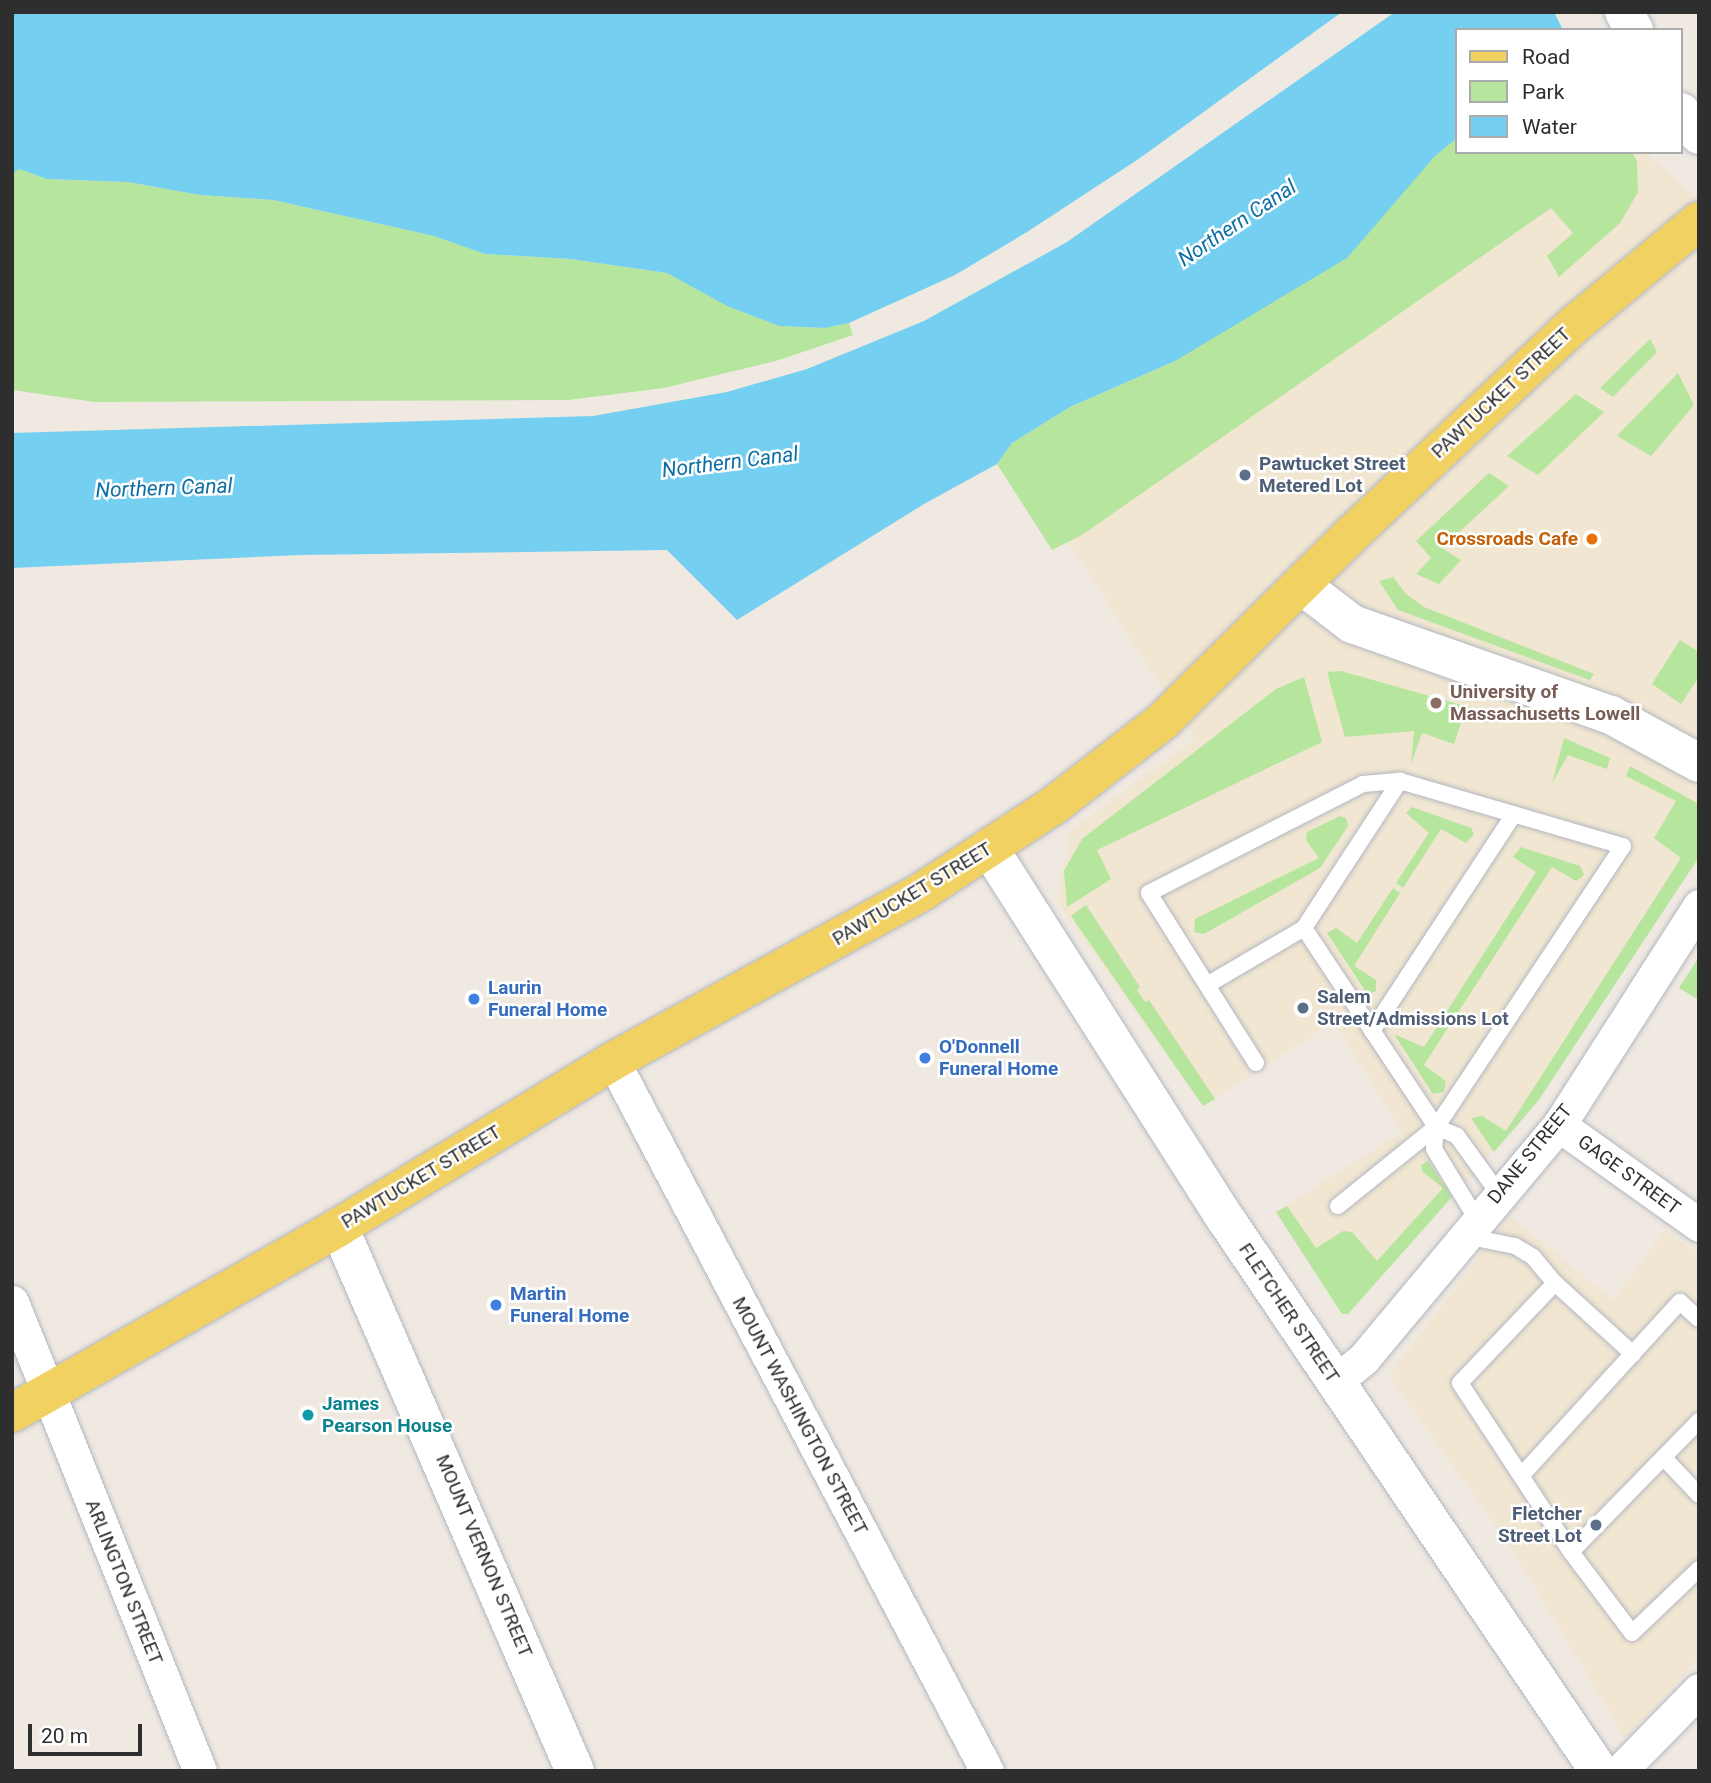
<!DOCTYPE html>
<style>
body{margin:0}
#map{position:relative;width:1711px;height:1783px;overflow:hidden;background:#efe9e1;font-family:Roboto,sans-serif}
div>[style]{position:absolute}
.education>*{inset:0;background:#f0e6d1}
.green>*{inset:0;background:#b6e59e}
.water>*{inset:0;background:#75cff0}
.pier>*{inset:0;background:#efe9e1}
.roads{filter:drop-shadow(0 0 2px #b4b7c1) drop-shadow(0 0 2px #b4b7c1)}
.lane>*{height:16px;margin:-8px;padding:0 8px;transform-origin:8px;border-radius:8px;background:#fff}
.street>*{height:33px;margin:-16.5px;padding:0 16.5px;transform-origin:16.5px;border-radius:16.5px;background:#fff}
.secondary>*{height:38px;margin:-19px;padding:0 19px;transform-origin:19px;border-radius:19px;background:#fff}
.primary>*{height:38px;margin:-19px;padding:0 19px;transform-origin:19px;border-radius:19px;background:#f2d163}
.dots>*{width:19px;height:19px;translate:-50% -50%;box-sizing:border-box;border:4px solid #fff;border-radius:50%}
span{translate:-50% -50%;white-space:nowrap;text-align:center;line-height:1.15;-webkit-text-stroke:5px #fff;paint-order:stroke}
.street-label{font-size:19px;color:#2e2e2e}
.service-label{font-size:19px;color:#4e5e75;font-weight:700}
.left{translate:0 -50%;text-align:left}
.right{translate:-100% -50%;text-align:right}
.food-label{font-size:19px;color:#c56008;font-weight:700}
.education-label{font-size:19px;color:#785e54;font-weight:700}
.shop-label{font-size:19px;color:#366cbe;font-weight:700}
.culture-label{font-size:19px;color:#0d838f;font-weight:700}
.water-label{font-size:21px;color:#0d6fa3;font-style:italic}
.frame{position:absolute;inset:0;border:14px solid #2e2e2e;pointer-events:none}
.legend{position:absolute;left:1455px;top:28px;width:228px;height:126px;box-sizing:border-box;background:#fff;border:2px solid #ababab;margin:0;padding:9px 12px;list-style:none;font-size:21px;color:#2e2e2e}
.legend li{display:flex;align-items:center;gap:14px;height:35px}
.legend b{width:35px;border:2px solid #ababab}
.scale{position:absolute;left:28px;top:1724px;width:114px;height:32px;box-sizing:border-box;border:4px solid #2e2e2e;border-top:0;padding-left:9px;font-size:21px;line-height:24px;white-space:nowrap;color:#2e2e2e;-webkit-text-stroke:5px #fff;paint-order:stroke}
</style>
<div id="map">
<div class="education">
<i style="clip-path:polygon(1594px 152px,1645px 152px,1699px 201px,1699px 857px,1538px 1101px,1348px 1314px,1342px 1314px,1276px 1212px,1402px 1132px,1334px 1022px,1203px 1106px,1057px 902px,1070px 832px,1195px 739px,1068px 542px,1550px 207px)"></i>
<i style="clip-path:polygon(1509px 1216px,1613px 1300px,1665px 1230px,1699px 1254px,1699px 1659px,1625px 1738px,1511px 1548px,1389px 1376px)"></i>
</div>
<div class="green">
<i style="clip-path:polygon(1457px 138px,1457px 152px,1632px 152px,1637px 162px,1638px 192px,1620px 223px,1559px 277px,1547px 256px,1573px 233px,1551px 208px,1082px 535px,1052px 550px,997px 464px,1012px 443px,1070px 407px,1175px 361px)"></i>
<i style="clip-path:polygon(18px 168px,47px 179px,128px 182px,200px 195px,273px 200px,434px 236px,485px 254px,570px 259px,667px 273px,727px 306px,779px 326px,825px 328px,849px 323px,853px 335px,779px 360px,664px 388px,568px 400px,95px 402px,12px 390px,12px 173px)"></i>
<i style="clip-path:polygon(1650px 339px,1657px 352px,1613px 397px,1600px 388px)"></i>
<i style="clip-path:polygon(1678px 373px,1694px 405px,1651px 456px,1617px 436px)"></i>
<i style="clip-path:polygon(1576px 394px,1604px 412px,1538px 475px,1507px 456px)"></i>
<i style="clip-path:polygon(1489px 473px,1509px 486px,1442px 548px,1461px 560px,1439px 584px,1416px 574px,1431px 558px,1416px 541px)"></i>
<i style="clip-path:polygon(1393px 577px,1406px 594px,1424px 607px,1594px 674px,1590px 680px,1398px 610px,1379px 581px)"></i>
<i style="clip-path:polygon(1680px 640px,1699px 652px,1699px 677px,1681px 704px,1652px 684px)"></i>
<i style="clip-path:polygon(1341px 671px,1493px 714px,1492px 722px,1461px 723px,1454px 744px,1422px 733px,1411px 764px,1414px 731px,1345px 737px,1329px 680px,1328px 672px)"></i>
<i style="clip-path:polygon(1304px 677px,1322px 742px,1097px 850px,1111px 879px,1067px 907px,1064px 871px,1082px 839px,1276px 689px)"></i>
<i style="clip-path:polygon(1564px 738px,1610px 758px,1607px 769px,1568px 755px,1552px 783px)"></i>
<i style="clip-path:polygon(1630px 766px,1699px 804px,1699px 857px,1538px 1101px,1494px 1152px,1471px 1118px,1482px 1116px,1506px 1131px,1681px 858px,1654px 838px,1676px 801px,1626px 776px)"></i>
<i style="clip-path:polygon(1412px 807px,1471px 828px,1474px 834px,1466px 843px,1441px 829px,1403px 888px,1396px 883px,1429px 833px,1406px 813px)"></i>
<i style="clip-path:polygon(1340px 816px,1346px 818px,1348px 826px,1320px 868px,1204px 934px,1194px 932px,1195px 919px,1319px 858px,1306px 840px,1307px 832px)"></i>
<i style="clip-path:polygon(1521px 847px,1580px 866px,1584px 875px,1576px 881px,1552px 867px,1424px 1065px,1446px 1081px,1444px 1092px,1433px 1094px,1394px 1034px,1424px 1047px,1536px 872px,1513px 857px)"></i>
<i style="clip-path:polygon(1393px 888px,1400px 893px,1354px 966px,1376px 980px,1376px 991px,1368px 995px,1327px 933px,1336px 928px,1357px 943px)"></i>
<i style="clip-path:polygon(1086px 905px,1140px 987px,1137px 990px,1145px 1002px,1149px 1000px,1215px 1099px,1203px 1106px,1071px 916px)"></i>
<i style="clip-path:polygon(1699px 957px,1699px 1000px,1679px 988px)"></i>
<i style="clip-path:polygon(1428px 1161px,1452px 1197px,1348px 1314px,1342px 1314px,1276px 1212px,1287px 1206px,1316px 1248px,1343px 1231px,1352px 1232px,1377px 1261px,1443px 1188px,1422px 1171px,1421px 1165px)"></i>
</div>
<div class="water">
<i style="clip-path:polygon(12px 12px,1342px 12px,1140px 158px,1027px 232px,955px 275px,849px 323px,825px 328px,779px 326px,727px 306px,667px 273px,570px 259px,485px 254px,434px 236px,273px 200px,200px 195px,128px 182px,47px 179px,19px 169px,12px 173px)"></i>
<i style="clip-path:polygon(1395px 12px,1629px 12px,1602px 30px,1457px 30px,1457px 138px,1435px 156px,1347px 258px,1175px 361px,1070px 407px,1012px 443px,997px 464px,924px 504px,737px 620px,667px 550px,301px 555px,12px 568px,12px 433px,593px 416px,727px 392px,807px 369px,924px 321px,1067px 242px)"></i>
</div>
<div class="pier">
<i style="clip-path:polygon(1554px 12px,1633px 12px,1608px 30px,1563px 30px)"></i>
</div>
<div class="roads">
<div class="lane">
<i style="left:1304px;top:928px;width:239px;rotate:56.4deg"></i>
<i style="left:1436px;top:1127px;width:23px;rotate:23deg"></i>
<i style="left:1457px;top:1136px;width:72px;rotate:54.1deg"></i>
<i style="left:1207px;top:985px;width:113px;rotate:-30.4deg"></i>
<i style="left:1304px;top:928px;width:176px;rotate:-56.9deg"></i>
<i style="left:1400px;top:781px;width:232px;rotate:16.3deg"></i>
<i style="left:1623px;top:846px;width:338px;rotate:123.6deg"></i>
<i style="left:1436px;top:1127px;width:126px;rotate:141.1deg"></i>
<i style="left:1372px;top:1031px;width:259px;rotate:-56.8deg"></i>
<i style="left:1256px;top:1063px;width:201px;rotate:-122.2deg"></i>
<i style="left:1149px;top:893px;width:240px;rotate:-27deg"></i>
<i style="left:1363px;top:784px;width:37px;rotate:-5deg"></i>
<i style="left:1436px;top:1127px;width:22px;rotate:95deg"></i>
<i style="left:1434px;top:1149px;width:81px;rotate:58.7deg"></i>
<i style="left:1465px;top:1236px;width:51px;rotate:11.3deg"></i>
<i style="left:1515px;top:1246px;width:21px;rotate:31deg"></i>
<i style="left:1533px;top:1257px;width:34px;rotate:50deg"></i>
<i style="left:1633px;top:1354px;width:105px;rotate:-137.7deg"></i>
<i style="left:1555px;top:1283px;width:138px;rotate:133.5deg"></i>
<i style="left:1460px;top:1383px;width:202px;rotate:56.7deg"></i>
<i style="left:1571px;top:1552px;width:101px;rotate:53deg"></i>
<i style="left:1632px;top:1633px;width:93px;rotate:-43.7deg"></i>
<i style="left:1664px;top:1458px;width:51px;rotate:46.6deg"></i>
<i style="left:1521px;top:1476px;width:236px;rotate:-47.6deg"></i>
<i style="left:1680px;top:1302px;width:25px;rotate:42deg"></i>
<i style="left:1571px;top:1552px;width:183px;rotate:-45.7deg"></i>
</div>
<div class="street">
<i style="left:613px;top:1061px;width:802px;rotate:62.22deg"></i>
<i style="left:1559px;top:1125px;width:172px;rotate:35.5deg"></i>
<i style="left:12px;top:1302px;width:505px;rotate:68.16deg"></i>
<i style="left:1336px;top:1381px;width:36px;rotate:-39deg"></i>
<i style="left:1364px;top:1358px;width:304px;rotate:-50.1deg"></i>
<i style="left:1559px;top:1125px;width:260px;rotate:-57.4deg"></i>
<i style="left:1620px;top:1771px;width:113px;rotate:-45.7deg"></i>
</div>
<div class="secondary">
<i style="left:1624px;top:12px;width:21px;rotate:61deg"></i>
<i style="left:1681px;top:112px;width:29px;rotate:52deg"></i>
<i style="left:1301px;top:585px;width:64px;rotate:37.4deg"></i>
<i style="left:1352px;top:624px;width:275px;rotate:19.4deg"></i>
<i style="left:1611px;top:715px;width:100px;rotate:28.6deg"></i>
<i style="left:989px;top:848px;width:442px;rotate:57.5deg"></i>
<i style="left:1227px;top:1221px;width:664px;rotate:55.93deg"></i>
<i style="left:339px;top:1227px;width:593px;rotate:66.55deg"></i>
</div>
<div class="primary">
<i style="left:12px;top:1413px;width:376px;rotate:-29.6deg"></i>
<i style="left:339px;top:1227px;width:320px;rotate:-31.2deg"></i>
<i style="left:613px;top:1061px;width:354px;rotate:-28.7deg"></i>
<i style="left:923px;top:891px;width:155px;rotate:-33.2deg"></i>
<i style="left:1053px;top:806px;width:139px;rotate:-37.7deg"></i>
<i style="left:1163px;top:721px;width:266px;rotate:-44.7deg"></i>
<i style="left:1352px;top:534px;width:306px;rotate:-43.3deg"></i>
<i style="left:1575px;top:324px;width:161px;rotate:-39.7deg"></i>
</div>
</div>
<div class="dots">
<i style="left:1245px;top:475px;background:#5c6f8a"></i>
<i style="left:1592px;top:539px;background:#e8710a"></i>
<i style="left:1436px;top:703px;background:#8d6e63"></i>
<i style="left:474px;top:999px;background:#3f7fe0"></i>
<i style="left:1303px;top:1008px;background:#5c6f8a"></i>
<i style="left:925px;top:1058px;background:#3f7fe0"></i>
<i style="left:496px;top:1305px;background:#3f7fe0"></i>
<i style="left:308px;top:1415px;background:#0f9aa8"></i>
<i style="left:1596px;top:1525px;background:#5c6f8a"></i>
</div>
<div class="street-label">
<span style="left:1501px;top:393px;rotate:-43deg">PAWTUCKET STREET</span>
<span style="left:912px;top:894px;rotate:-31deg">PAWTUCKET STREET</span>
<span style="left:1530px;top:1154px;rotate:-51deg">DANE STREET</span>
<span style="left:1629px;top:1175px;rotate:36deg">GAGE STREET</span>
<span style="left:421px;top:1177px;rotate:-31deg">PAWTUCKET STREET</span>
<span style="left:1289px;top:1313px;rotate:56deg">FLETCHER STREET</span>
<span style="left:800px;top:1416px;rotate:62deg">MOUNT WASHINGTON STREET</span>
<span style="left:484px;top:1556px;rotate:67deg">MOUNT VERNON STREET</span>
<span style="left:124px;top:1582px;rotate:68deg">ARLINGTON STREET</span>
</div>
<div class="service-label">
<span class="left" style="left:1259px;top:475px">Pawtucket Street<br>Metered Lot</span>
<span class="left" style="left:1317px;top:1008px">Salem<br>Street/Admissions Lot</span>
<span class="right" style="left:1582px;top:1525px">Fletcher<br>Street Lot</span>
</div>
<div class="food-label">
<span class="right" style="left:1578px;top:539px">Crossroads Cafe</span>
</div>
<div class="education-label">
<span class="left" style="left:1450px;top:703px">University of<br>Massachusetts Lowell</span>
</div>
<div class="shop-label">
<span class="left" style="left:488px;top:999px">Laurin<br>Funeral Home</span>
<span class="left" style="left:939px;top:1058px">O'Donnell<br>Funeral Home</span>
<span class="left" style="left:510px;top:1305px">Martin<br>Funeral Home</span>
</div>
<div class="culture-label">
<span class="left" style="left:322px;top:1415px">James<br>Pearson House</span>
</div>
<div class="water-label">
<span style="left:1237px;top:223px;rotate:-34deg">Northern Canal</span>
<span style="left:730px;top:462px;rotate:-7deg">Northern Canal</span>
<span style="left:164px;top:488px;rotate:-2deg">Northern Canal</span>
</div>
<div class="frame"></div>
<ul class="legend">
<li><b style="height:9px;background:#f2d163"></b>Road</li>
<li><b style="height:19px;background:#b6e59e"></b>Park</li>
<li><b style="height:19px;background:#75cff0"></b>Water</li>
</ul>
<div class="scale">20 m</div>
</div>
